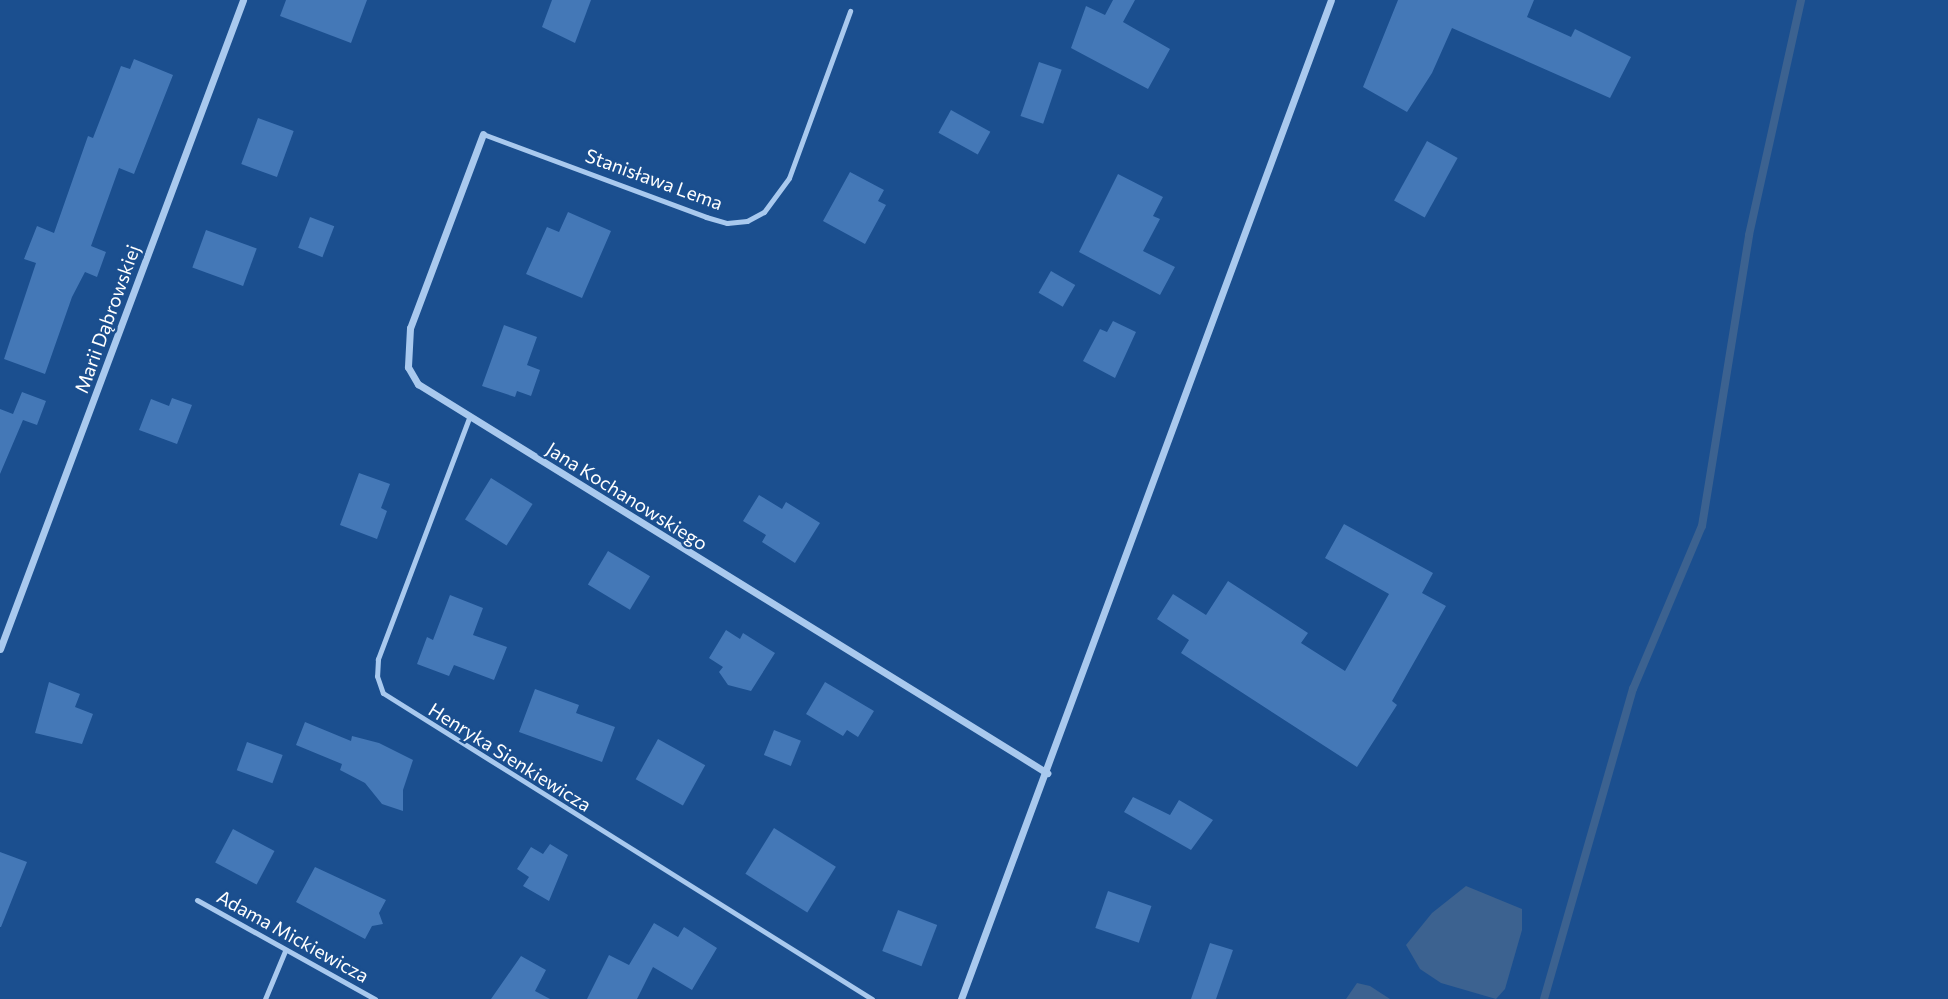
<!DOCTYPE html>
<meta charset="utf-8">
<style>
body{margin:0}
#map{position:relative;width:1948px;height:999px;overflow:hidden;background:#1b4f8f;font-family:Commissioner,sans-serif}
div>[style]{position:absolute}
.water>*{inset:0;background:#3c6290}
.stream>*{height:8px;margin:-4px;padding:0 4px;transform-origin:4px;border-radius:4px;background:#3c6290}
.building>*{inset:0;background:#4478b7;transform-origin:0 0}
.lane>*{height:5px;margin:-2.5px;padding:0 2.5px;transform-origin:2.5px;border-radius:2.5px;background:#a9c9ee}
.street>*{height:7px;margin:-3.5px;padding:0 3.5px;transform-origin:3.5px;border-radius:3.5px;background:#a9c9ee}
span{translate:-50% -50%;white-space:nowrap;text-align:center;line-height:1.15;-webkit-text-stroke:5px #1b4f8f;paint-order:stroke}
.street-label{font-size:19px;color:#fff}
</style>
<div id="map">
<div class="water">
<i style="clip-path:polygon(1466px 886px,1522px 909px,1522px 930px,1505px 989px,1496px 999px,1441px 983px,1420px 969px,1406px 945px,1432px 913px)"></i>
<i style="clip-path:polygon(1357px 983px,1370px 986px,1390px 999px,1346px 999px)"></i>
</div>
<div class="stream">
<i style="left:1544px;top:999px;width:323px;rotate:-74deg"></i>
<i style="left:1633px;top:689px;width:177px;rotate:-67.1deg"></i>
<i style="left:1702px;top:526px;width:295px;rotate:-80.8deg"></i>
<i style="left:1749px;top:235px;width:241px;rotate:-77.5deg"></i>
</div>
<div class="building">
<i style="clip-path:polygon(286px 0,367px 0,351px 43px,280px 16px)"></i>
<i style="clip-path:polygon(552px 0,591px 0,575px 43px,542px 27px)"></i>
<i style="clip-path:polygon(1113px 0,1135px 0,1123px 22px,1170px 49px,1148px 89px,1071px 48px,1086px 6px,1105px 15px)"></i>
<i style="clip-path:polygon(1398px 0,1534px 0,1527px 17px,1571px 37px,1575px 29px,1631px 57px,1610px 98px,1452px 28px,1432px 73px,1407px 112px,1363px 87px)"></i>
<i style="clip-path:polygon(134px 59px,173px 75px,134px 174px,119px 168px,91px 246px,106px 252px,97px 277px,85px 272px,72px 297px,45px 374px,4px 359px,36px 263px,24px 259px,37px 226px,54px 233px,88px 136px,93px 138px,121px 66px,130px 69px)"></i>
<i style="left:1039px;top:62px;width:24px;height:57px;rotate:19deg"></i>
<i style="left:951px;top:110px;width:45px;height:26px;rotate:29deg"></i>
<i style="left:258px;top:118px;width:38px;height:49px;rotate:20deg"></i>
<i style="left:1427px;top:141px;width:35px;height:68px;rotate:29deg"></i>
<i style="clip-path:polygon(850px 172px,884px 190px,878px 201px,886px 205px,865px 244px,823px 221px)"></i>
<i style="clip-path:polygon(1118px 174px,1163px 197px,1153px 216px,1160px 219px,1143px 251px,1175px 267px,1160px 295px,1079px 252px)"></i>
<i style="clip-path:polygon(568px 212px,611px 231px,582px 298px,526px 274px,547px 227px,559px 232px)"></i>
<i style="left:310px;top:217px;width:26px;height:33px;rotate:21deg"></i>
<i style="left:206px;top:230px;width:54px;height:40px;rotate:20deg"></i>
<i style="left:1051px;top:271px;width:28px;height:25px;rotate:30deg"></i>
<i style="clip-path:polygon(1113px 321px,1136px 332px,1115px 378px,1083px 361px,1100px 329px,1107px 332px)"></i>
<i style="clip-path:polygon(504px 325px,537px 337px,527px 365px,540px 370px,531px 396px,517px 391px,515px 397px,482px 386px)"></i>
<i style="clip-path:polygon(22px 392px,46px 401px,37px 425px,23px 420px,0 474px,0 409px,13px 414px)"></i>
<i style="clip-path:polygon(172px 398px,192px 405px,177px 444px,139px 430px,151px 399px,169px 406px)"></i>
<i style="clip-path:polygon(359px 473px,390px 484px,381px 508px,387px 511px,377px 539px,340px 525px)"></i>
<i style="left:491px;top:478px;width:49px;height:49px;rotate:32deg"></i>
<i style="clip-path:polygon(759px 495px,782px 509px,786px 502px,820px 523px,795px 563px,762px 542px,766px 535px,743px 521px)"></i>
<i style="clip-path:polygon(1344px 524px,1433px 573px,1422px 593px,1446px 606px,1392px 701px,1397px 705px,1357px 767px,1181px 653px,1189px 640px,1157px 619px,1173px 594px,1206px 615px,1228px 581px,1308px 633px,1301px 643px,1345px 671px,1389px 594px,1325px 558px)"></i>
<i style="left:608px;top:551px;width:49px;height:39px;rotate:31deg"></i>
<i style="clip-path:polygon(450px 595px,483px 608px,473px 635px,507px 647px,494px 680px,454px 665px,449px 676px,417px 664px,427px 637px,433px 640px)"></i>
<i style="clip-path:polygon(726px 630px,740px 639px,743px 633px,775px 653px,751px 691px,728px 685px,719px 672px,723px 667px,709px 658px)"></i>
<i style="clip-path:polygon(49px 682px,80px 694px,75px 707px,93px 714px,82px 744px,35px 733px)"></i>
<i style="clip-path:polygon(825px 682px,874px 711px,858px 737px,847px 730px,843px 736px,806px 714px)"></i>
<i style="clip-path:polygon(535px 689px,579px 705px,576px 713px,615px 727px,602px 762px,519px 732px)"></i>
<i style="clip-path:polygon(305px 722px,351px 741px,352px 736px,379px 743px,413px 760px,403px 790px,403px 811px,382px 804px,365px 783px,340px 770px,342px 764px,296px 745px)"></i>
<i style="left:774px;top:730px;width:29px;height:27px;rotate:22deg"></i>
<i style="left:658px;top:739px;width:54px;height:46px;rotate:29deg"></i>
<i style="left:247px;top:742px;width:38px;height:30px;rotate:20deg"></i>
<i style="clip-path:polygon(1133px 797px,1170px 815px,1179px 800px,1213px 820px,1191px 850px,1124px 812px)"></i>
<i style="left:774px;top:828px;width:73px;height:54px;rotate:32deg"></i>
<i style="left:233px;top:829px;width:47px;height:38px;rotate:28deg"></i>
<i style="clip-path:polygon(550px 844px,568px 855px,549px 901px,523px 886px,529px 877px,517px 869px,531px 847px,543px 854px)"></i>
<i style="clip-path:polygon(0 852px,27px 862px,1px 927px,0 927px)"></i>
<i style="clip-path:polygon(315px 867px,386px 900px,379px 913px,383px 924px,372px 926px,365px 939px,296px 902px)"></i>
<i style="left:1108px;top:891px;width:46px;height:39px;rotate:19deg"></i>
<i style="left:898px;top:910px;width:42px;height:44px;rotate:21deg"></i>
<i style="clip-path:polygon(654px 923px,678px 937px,684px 927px,717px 948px,692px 990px,653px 967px,637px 999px,587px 999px,609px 955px,629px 965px)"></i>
<i style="clip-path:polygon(1210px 943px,1233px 950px,1216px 999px,1191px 999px)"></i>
<i style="clip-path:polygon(521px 956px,546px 970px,535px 991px,550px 999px,491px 999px)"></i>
</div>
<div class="lane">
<i style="left:483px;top:134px;width:238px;rotate:20.4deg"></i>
<i style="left:706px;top:217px;width:22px;rotate:16deg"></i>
<i style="left:727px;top:223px;width:20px;rotate:-6deg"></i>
<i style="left:747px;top:221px;width:19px;rotate:-28deg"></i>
<i style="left:764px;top:212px;width:42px;rotate:-53.7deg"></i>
<i style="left:789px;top:178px;width:178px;rotate:-69.9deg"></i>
<i style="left:469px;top:418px;width:258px;rotate:110.7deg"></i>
<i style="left:378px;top:659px;width:17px;rotate:93deg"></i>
<i style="left:377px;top:676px;width:18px;rotate:71deg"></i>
<i style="left:383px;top:693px;width:577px;rotate:32.04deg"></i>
<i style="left:197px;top:900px;width:204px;rotate:29.1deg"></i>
<i style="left:265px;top:999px;width:52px;rotate:-67.4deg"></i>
</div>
<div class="street">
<i style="left:483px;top:134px;width:207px;rotate:110.6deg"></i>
<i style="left:410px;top:328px;width:39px;rotate:93deg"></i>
<i style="left:408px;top:367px;width:20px;rotate:60deg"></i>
<i style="left:418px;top:384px;width:740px;rotate:31.73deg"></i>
<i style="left:0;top:649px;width:693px;rotate:-69.47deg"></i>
<i style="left:961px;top:999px;width:1065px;rotate:-69.68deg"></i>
</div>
<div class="street-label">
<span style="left:654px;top:179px;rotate:20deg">Stanisława Lema</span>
<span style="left:107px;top:319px;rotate:-70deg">Marii Dąbrowskiej</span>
<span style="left:627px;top:496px;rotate:32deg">Jana Kochanowskiego</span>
<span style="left:510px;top:757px;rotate:32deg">Henryka Sienkiewicza</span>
<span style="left:293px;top:936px;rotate:29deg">Adama Mickiewicza</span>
</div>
</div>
